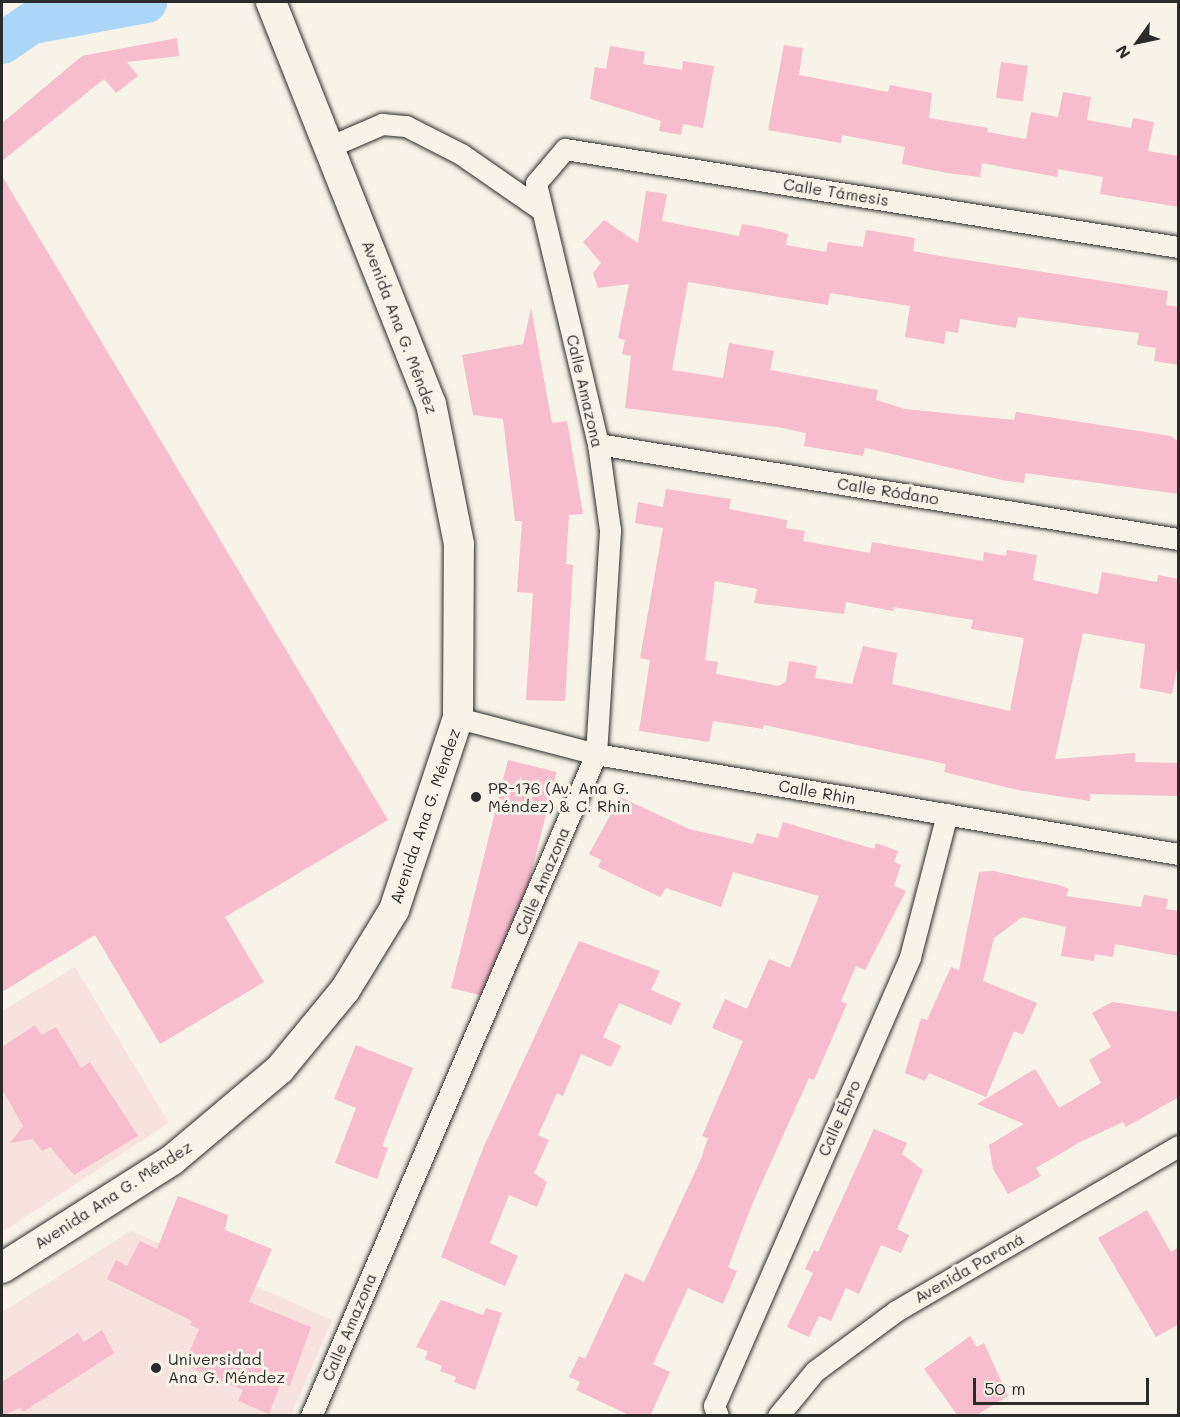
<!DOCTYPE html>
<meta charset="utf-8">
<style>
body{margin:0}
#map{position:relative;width:1180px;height:1417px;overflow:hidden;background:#f7f3e8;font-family:Mali,sans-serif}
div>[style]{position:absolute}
.built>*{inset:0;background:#f7e2e0}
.river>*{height:42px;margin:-21px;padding:0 21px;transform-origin:21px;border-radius:21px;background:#abd6f7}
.building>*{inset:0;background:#f7bccd;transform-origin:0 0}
.roads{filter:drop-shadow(0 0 2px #2b2b2b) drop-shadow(0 0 2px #2b2b2b)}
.street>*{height:21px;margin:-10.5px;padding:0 10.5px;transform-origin:10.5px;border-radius:10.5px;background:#f7f3e8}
.secondary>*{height:30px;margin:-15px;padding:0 15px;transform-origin:15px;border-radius:15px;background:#f7f3e8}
.dots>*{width:16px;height:16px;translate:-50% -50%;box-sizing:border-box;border:3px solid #f7f3e8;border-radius:50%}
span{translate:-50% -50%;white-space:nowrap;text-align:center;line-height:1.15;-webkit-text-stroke:6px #f7f3e8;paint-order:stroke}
.street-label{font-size:16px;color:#2b2b2b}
.poi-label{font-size:16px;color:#2b2b2b}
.left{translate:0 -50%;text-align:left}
.frame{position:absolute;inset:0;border:3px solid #2b2b2b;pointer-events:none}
.north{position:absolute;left:1108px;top:12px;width:60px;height:60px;-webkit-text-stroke:4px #f7f3e8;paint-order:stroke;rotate:237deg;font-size:16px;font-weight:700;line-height:24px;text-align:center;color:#2b2b2b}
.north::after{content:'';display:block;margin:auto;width:21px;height:27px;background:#2b2b2b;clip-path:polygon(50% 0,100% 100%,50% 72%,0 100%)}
.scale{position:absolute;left:973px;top:1378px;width:176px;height:27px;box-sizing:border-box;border:3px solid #2b2b2b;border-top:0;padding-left:8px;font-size:18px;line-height:21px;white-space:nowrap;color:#2b2b2b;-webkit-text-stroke:4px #f7f3e8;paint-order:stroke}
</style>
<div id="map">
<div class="built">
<i style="clip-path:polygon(75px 967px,169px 1123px,2px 1232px,2px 1011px)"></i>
<i style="clip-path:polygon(131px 1231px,332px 1320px,291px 1415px,2px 1416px,2px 1312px)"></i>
</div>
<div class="river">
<i style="left:2px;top:43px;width:36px;rotate:-34deg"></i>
<i style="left:32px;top:23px;width:116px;rotate:-10.4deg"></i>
</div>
<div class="building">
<i style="clip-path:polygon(177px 38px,179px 56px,127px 62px,138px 76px,116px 93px,104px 79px,2px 161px,2px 123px,82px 56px)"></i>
<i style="clip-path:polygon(784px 45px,803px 48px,799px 75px,888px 92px,890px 85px,932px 93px,929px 118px,988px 128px,987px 132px,1026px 139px,1031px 112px,1058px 117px,1063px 92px,1091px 97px,1087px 120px,1131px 128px,1133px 118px,1154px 122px,1148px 151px,1179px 156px,1179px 207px,1100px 194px,1103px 177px,1058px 169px,1057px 177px,982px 163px,980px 177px,947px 173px,902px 164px,905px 147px,842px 135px,841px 143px,768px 130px)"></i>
<i style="clip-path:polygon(610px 46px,645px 52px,643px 64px,682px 70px,683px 61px,714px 66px,703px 128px,683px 124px,681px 135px,659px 131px,661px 121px,590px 99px,595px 67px,606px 69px)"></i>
<i style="left:1001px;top:62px;width:27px;height:36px;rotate:8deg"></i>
<i style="clip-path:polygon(2px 176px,388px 820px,225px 917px,264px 982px,160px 1044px,95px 935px,2px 992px)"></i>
<i style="clip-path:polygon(646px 191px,667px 194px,662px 221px,739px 236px,742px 224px,775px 230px,788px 234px,786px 245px,826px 252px,828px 242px,863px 247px,866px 230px,915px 238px,913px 251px,940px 256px,1168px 291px,1166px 305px,1179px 307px,1179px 365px,1154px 361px,1156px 348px,1137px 345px,1139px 333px,1018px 317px,1016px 328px,960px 319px,958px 333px,946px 331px,944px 344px,905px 337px,910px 306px,830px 293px,828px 305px,688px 282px,672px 370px,723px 378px,729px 343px,774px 351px,770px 370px,878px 390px,876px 400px,905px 409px,1014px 420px,1016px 412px,1171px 436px,1179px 442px,1179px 494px,1025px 473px,1024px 483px,1002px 480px,875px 450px,865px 448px,863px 456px,804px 446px,806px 433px,777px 427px,625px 408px,631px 356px,622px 354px,625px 340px,618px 338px,629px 284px,598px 288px,593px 273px,601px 263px,583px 242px,604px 220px,638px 243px)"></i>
<i style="clip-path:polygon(531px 308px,552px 423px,567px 421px,583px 514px,569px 515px,566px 564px,573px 565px,565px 701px,526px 700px,533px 593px,517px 592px,522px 521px,515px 521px,503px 419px,473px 415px,462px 355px,523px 344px)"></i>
<i style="clip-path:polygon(evenodd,666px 489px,731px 499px,729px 509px,787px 520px,786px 528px,805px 531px,803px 541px,870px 553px,872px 542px,983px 561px,984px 552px,1006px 556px,1007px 550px,1037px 555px,1033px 580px,1098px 594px,1102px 572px,1157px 582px,1158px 575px,1179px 579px,1179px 659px,1172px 694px,1140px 688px,1145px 644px,1083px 633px,1055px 759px,1135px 753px,1135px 762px,1179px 763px,1179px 796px,1090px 794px,1090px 801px,1018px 790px,944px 772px,946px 764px,764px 725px,763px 729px,713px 721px,709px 742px,639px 731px,650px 660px,640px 658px,663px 528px,635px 523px,638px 502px,663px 507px,666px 489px,715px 581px,757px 589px,754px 603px,844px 614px,846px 602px,893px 611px,894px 607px,973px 620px,971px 629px,1024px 638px,1010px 711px,892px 684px,897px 653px,863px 646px,852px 684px,815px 678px,817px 666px,789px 661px,786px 681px,779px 686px,716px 674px,718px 662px,705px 660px,715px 581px)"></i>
<i style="left:508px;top:760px;width:50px;height:235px;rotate:14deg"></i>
<i style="clip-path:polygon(620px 797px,689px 829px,753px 844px,757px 833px,778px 838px,783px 822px,874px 849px,876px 843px,898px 851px,894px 862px,901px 865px,894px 886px,906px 891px,865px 970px,856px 966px,841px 1001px,847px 1004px,814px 1080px,809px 1078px,753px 1202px,728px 1267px,737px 1271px,723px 1304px,688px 1288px,653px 1364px,670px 1372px,650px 1416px,631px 1416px,576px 1390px,580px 1382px,569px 1377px,579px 1356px,585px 1359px,625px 1273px,644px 1282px,701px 1159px,708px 1138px,702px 1136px,743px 1041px,712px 1028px,725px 999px,747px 1009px,769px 959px,790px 968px,819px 896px,733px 872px,721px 907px,666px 888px,660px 897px,598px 867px,601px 860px,589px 854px)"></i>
<i style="clip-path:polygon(993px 871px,1059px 885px,1069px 889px,1066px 896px,1141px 907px,1144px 895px,1168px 899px,1166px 909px,1179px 911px,1179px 956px,1115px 944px,1113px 957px,1095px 954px,1094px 961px,1061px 956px,1066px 927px,1022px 917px,994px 938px,983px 981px,1037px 1003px,1023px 1035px,1014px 1031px,986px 1097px,929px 1073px,925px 1081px,905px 1073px,921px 1018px,927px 1020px,951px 967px,959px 970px,979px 872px)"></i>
<i style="clip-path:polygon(579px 941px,660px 971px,651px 990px,681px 1003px,671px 1025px,619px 1003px,603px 1037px,621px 1046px,611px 1067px,581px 1054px,563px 1096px,557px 1093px,538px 1135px,549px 1140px,534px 1173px,547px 1182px,537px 1207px,509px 1195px,490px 1243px,518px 1256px,505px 1286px,441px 1257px,484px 1146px)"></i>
<i style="clip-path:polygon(1112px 1002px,1179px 1012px,1179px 1097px,1126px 1127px,1123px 1122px,1080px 1142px,1036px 1168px,1041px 1176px,1008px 1194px,993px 1169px,989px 1145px,1024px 1124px,977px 1104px,1035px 1069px,1059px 1108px,1101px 1083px,1089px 1060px,1111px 1047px,1092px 1013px)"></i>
<i style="clip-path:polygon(35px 1025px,41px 1035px,56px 1027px,81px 1068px,90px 1062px,138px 1136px,74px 1175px,50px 1147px,42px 1151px,33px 1139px,10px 1143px,23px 1126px,2px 1089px,2px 1047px)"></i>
<i style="clip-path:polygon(356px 1045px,413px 1068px,382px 1146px,388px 1148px,377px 1179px,335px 1163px,356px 1108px,334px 1099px)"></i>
<i style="clip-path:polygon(874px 1129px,907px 1143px,902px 1154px,923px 1170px,897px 1229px,909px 1235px,901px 1253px,881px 1245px,859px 1294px,846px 1288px,831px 1321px,819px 1316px,809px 1337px,787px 1327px,813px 1273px,805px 1269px,814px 1250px,818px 1252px)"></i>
<i style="clip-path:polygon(178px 1196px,228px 1215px,225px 1230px,272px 1249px,249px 1302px,311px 1327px,290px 1386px,281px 1382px,269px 1414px,238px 1401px,243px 1390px,184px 1365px,199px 1329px,190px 1325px,192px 1321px,107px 1279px,116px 1260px,127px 1266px,140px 1241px,157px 1249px)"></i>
<i style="clip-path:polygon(1147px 1210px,1171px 1252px,1179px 1247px,1179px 1324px,1156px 1337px,1098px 1238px)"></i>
<i style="clip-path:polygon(441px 1300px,483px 1315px,486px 1308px,502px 1313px,475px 1390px,454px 1382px,456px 1377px,440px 1371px,442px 1366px,425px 1359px,428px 1351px,416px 1347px)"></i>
<i style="clip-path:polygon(102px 1330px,114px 1353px,23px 1412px,20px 1408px,2px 1416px,2px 1382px,78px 1333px,84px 1342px)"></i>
<i style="clip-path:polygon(970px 1336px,977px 1347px,984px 1343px,1008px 1396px,975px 1416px,958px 1416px,924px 1369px)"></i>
</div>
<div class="roads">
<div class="street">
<i style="left:331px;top:146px;width:56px;rotate:-23.3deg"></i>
<i style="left:382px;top:124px;width:24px;rotate:5deg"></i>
<i style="left:406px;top:126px;width:62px;rotate:27deg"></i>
<i style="left:461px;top:154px;width:98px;rotate:34.7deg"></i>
<i style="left:598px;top:444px;width:588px;rotate:9.3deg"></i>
<i style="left:458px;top:718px;width:143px;rotate:14.6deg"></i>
<i style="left:596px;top:754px;width:591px;rotate:9.75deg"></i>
<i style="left:311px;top:1416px;width:721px;rotate:-66.71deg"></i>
<i style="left:596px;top:754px;width:224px;rotate:-86.4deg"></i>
<i style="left:610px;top:530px;width:87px;rotate:-97.9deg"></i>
<i style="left:598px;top:444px;width:268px;rotate:-103.4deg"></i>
<i style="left:536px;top:183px;width:45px;rotate:-49.5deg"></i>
<i style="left:565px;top:149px;width:621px;rotate:9.08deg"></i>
<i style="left:718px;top:1416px;width:11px;rotate:-112deg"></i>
<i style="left:714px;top:1406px;width:490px;rotate:-66.4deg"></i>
<i style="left:910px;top:957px;width:148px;rotate:-75.5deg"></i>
<i style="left:778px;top:1416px;width:58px;rotate:-50.6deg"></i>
<i style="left:815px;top:1371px;width:101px;rotate:-36.5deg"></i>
<i style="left:896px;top:1311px;width:327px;rotate:-30.3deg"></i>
</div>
<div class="secondary">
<i style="left:2px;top:1268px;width:201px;rotate:-32.4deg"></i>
<i style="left:172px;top:1160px;width:141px;rotate:-40.1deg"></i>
<i style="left:280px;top:1069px;width:102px;rotate:-50.6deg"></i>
<i style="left:345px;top:990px;width:94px;rotate:-58.5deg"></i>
<i style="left:394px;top:910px;width:202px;rotate:-71.6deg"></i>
<i style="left:458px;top:718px;width:174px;rotate:-89.7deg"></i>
<i style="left:459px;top:544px;width:143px;rotate:-101.3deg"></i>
<i style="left:431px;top:404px;width:433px;rotate:-111.7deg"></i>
</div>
</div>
<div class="dots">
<i style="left:476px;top:797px;background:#2b2b2b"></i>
<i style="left:156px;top:1368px;background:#2b2b2b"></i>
</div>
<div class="street-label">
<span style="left:836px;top:192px;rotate:9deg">Calle Támesis</span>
<span style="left:400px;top:327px;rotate:69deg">Avenida Ana G. Méndez</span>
<span style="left:585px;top:391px;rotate:77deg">Calle Amazona</span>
<span style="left:888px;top:491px;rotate:9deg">Calle Ródano</span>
<span style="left:817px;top:792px;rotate:10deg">Calle Rhin</span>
<span style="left:425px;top:816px;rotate:-71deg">Avenida Ana G. Méndez</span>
<span style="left:542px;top:881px;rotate:-67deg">Calle Amazona</span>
<span style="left:839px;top:1118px;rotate:-66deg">Calle Ebro</span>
<span style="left:113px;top:1195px;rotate:-33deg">Avenida Ana G. Méndez</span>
<span style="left:969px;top:1268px;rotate:-30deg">Avenida Paraná</span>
<span style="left:349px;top:1327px;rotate:-67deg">Calle Amazona</span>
</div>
<div class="poi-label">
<span class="left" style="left:488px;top:797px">PR-176 (Av. Ana G.<br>Méndez) &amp; C. Rhin</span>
<span class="left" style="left:168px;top:1368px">Universidad<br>Ana G. Méndez</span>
</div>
<div class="frame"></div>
<div class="north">N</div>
<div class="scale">50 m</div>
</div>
